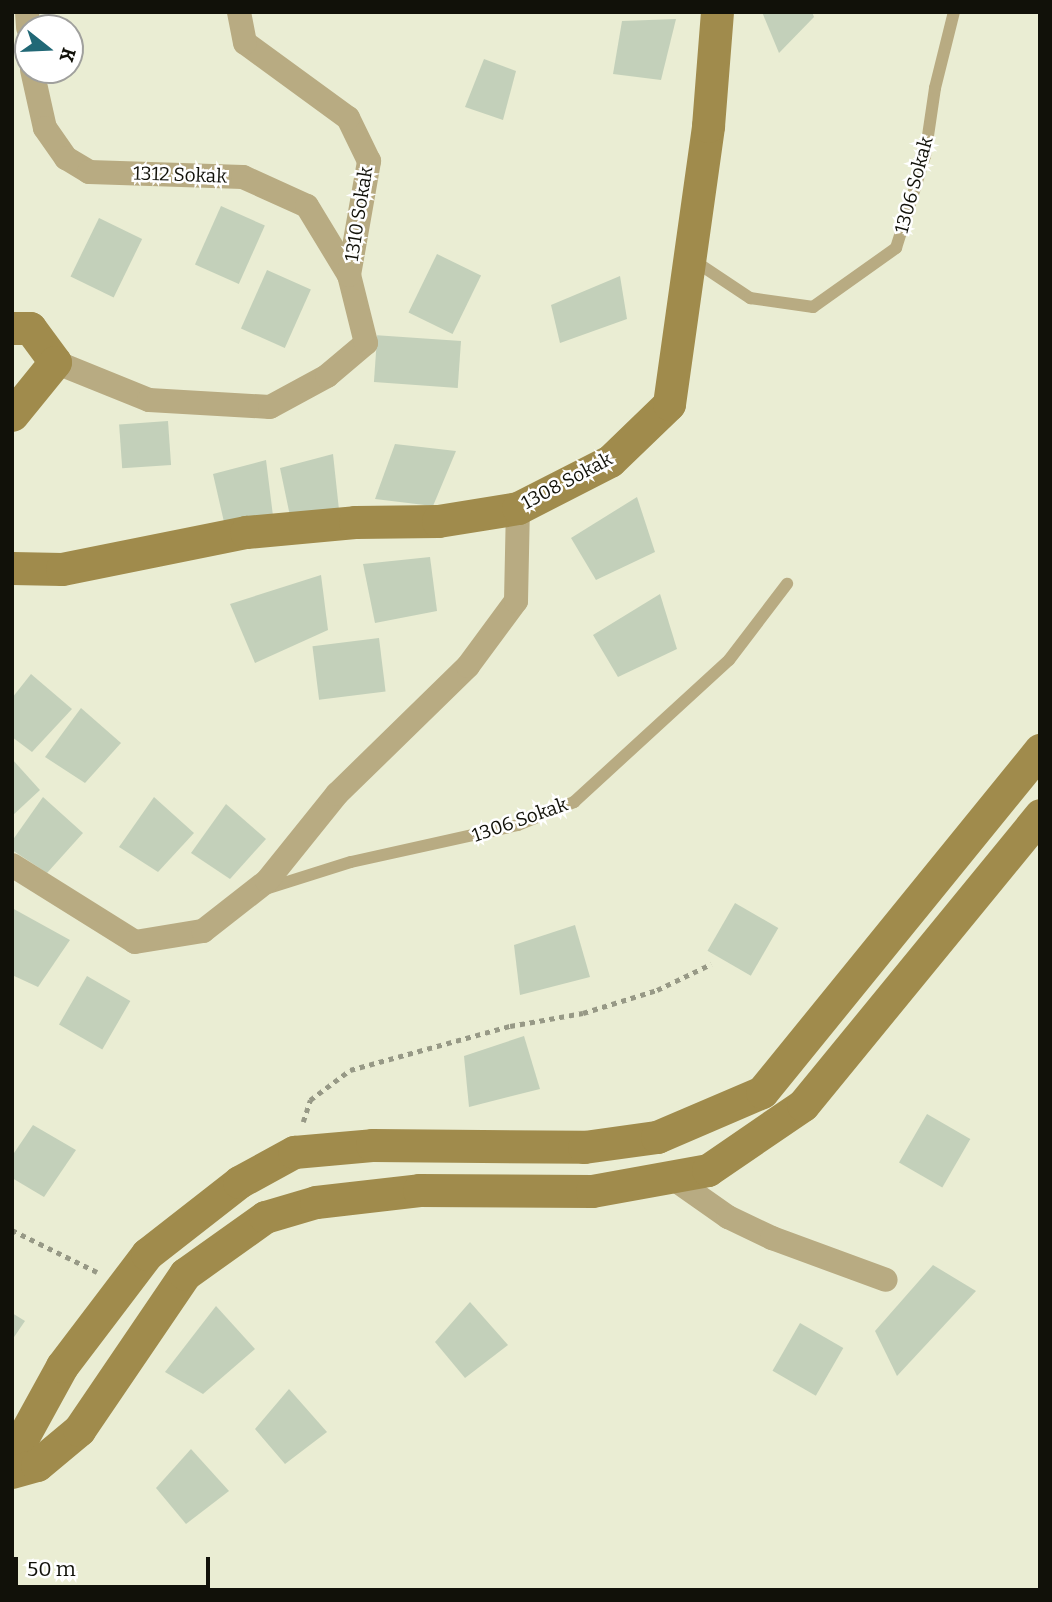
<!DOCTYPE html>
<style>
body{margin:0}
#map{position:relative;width:1052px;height:1602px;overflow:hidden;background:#eaedd3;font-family:Bitter,serif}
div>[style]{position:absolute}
.building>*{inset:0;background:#c3d0ba;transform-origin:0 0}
.path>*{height:4.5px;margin-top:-2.25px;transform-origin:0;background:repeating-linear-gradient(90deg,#979986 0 5px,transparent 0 10px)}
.lane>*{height:12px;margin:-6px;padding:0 6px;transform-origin:6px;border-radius:6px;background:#b8ab82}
.street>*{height:24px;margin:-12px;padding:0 12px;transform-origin:12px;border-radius:12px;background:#b8ab82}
.secondary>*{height:33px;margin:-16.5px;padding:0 16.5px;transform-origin:16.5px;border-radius:16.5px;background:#a08b4c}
span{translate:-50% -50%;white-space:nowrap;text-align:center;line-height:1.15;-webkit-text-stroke:5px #fff;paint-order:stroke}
.street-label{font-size:19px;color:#111109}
.frame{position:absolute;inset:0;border:14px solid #111109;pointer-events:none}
.north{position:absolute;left:14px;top:14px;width:70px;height:70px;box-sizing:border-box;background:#fff;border:2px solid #a0a09d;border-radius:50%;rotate:108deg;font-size:19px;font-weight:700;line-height:28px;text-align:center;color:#111109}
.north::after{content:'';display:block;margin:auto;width:24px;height:32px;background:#216876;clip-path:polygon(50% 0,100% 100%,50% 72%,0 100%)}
.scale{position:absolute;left:14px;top:1557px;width:196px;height:32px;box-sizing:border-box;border:4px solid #111109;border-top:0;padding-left:9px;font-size:21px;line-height:24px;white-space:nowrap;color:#111109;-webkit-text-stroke:5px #fff;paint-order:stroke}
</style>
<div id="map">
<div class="building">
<i style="clip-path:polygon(762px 12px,812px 12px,814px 17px,779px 53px)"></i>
<i style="clip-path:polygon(676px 19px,661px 80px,613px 74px,622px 21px)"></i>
<i style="clip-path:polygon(484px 59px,516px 71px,503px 120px,465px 107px)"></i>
<i style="left:221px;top:206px;width:48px;height:64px;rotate:24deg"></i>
<i style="left:99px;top:218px;width:48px;height:65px;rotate:26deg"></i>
<i style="left:437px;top:254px;width:49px;height:65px;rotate:26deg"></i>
<i style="left:267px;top:270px;width:48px;height:64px;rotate:24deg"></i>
<i style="clip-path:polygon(620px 276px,627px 319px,560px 343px,551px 305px)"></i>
<i style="left:461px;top:341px;width:47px;height:84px;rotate:94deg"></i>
<i style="left:168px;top:421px;width:44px;height:49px;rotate:86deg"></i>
<i style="clip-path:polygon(395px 444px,456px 451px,433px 506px,375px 499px)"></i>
<i style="clip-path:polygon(333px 454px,339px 510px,290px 516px,280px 468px)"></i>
<i style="clip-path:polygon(266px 460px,273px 516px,224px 522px,213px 474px)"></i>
<i style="clip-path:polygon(637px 497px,655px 552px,596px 580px,571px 538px)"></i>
<i style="clip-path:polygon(430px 557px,437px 611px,375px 623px,363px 564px)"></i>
<i style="clip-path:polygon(321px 575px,328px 630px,255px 663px,230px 604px)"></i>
<i style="clip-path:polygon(660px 594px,677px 649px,618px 677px,593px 635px)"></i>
<i style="left:379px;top:638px;width:54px;height:67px;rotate:83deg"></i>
<i style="clip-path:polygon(31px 674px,72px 709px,32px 752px,12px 737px,12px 698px)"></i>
<i style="clip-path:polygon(81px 708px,121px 743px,85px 783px,45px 757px)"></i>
<i style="clip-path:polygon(12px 759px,40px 790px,12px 816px)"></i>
<i style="clip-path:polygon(43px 797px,83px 833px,47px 873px,12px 850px,12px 841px)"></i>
<i style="clip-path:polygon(154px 797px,194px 833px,158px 872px,119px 847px)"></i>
<i style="clip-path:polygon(226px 804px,266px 839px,230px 879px,191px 853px)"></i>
<i style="left:735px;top:903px;width:50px;height:55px;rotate:30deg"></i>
<i style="clip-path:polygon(12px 908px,70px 940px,38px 987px,12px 975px)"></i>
<i style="clip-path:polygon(575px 925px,590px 977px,520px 995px,514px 945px)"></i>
<i style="left:87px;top:976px;width:50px;height:56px;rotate:30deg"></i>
<i style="clip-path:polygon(524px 1036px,540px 1089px,469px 1107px,464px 1056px)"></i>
<i style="left:927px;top:1114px;width:50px;height:56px;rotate:30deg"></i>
<i style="clip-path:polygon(33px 1125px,76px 1150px,44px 1197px,12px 1178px,12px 1156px)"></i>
<i style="clip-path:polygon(933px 1265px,976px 1291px,897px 1376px,875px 1331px)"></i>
<i style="clip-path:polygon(470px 1302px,508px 1345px,465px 1378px,435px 1342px)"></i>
<i style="clip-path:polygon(216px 1306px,255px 1349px,203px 1394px,165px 1372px)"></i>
<i style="clip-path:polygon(12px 1313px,25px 1321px,12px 1340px)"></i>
<i style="left:800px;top:1323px;width:50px;height:55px;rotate:30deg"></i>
<i style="clip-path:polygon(289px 1389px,327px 1432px,285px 1464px,255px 1429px)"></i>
<i style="clip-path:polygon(191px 1449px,229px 1491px,186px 1524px,156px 1488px)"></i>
</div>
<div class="path">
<i style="left:303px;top:1122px;width:23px;rotate:-72deg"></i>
<i style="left:310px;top:1100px;width:50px;rotate:-36.9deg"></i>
<i style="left:350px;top:1070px;width:166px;rotate:-15.4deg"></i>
<i style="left:510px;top:1026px;width:74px;rotate:-10.1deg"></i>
<i style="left:583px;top:1013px;width:77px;rotate:-17.3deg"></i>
<i style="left:657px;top:990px;width:60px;rotate:-25.7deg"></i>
<i style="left:12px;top:1230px;width:95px;rotate:26.3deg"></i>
</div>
<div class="lane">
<i style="left:693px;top:260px;width:69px;rotate:33.7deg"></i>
<i style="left:750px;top:298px;width:64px;rotate:8.1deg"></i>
<i style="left:813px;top:307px;width:102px;rotate:-35.4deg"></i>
<i style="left:896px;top:248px;width:96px;rotate:-72.5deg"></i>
<i style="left:925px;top:156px;width:69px;rotate:-81.6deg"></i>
<i style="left:935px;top:88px;width:78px;rotate:-76deg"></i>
<i style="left:262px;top:890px;width:93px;rotate:-17.5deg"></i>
<i style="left:351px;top:862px;width:171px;rotate:-12.5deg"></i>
<i style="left:518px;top:825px;width:61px;rotate:-22.3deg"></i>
<i style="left:574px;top:802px;width:210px;rotate:-42.5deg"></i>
<i style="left:729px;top:660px;width:96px;rotate:-52.7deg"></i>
</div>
<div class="street">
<i style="left:27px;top:12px;width:16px;rotate:86deg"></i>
<i style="left:32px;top:70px;width:59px;rotate:77.4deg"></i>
<i style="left:45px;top:128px;width:37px;rotate:55deg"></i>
<i style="left:66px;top:158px;width:27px;rotate:31deg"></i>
<i style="left:89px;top:172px;width:154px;rotate:1.9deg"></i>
<i style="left:243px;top:177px;width:70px;rotate:24.4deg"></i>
<i style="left:307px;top:206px;width:81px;rotate:58.7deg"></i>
<i style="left:55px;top:362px;width:101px;rotate:22deg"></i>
<i style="left:149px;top:400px;width:121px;rotate:3.3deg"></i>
<i style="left:270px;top:407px;width:65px;rotate:-28.5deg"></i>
<i style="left:327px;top:376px;width:51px;rotate:-40.2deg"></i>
<i style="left:366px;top:343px;width:70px;rotate:-104deg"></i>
<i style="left:349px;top:275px;width:116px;rotate:-80deg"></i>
<i style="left:369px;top:161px;width:48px;rotate:-116deg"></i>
<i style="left:348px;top:118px;width:127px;rotate:-143.9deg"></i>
<i style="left:245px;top:43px;width:32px;rotate:-101deg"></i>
<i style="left:12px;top:865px;width:145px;rotate:32deg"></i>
<i style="left:135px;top:942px;width:69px;rotate:-9.2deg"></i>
<i style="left:203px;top:931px;width:81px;rotate:-38deg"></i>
<i style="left:267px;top:881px;width:112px;rotate:-51.2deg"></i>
<i style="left:337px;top:794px;width:183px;rotate:-44.3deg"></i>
<i style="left:468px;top:666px;width:81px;rotate:-53.6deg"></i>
<i style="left:516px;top:601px;width:93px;rotate:-88.8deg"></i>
<i style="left:671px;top:1177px;width:70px;rotate:35.1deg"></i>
<i style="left:728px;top:1217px;width:49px;rotate:25.5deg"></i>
<i style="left:772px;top:1238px;width:121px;rotate:20.2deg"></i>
</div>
<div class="secondary">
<i style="left:12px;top:328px;width:18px"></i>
<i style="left:30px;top:328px;width:42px;rotate:53.7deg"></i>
<i style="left:55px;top:362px;width:68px;rotate:129.1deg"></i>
<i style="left:12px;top:568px;width:50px;rotate:1.1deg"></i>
<i style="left:62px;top:569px;width:188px;rotate:-11.4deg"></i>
<i style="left:246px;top:532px;width:109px;rotate:-5.2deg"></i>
<i style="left:355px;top:522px;width:83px;rotate:-0.7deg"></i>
<i style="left:438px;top:521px;width:81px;rotate:-9.2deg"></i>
<i style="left:518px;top:508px;width:103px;rotate:-27.1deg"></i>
<i style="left:610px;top:461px;width:82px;rotate:-44deg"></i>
<i style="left:669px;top:404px;width:281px;rotate:-82deg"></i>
<i style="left:708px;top:126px;width:114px;rotate:-85.5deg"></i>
<i style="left:12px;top:1457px;width:104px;rotate:-61.2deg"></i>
<i style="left:62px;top:1366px;width:141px;rotate:-52.8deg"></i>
<i style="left:147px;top:1254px;width:117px;rotate:-38deg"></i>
<i style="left:239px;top:1182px;width:63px;rotate:-28.6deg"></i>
<i style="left:294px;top:1152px;width:78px;rotate:-5.1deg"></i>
<i style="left:372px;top:1145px;width:212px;rotate:0.5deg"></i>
<i style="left:584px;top:1147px;width:74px;rotate:-7.8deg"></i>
<i style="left:657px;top:1137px;width:114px;rotate:-23.2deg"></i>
<i style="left:762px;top:1092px;width:441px;rotate:-50.9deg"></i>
<i style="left:12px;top:1472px;width:26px;rotate:-16deg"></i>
<i style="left:37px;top:1465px;width:55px;rotate:-39.8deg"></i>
<i style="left:79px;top:1430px;width:189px;rotate:-55.8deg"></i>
<i style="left:185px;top:1274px;width:98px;rotate:-35.5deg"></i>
<i style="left:265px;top:1217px;width:53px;rotate:-16.4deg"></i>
<i style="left:316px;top:1202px;width:104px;rotate:-6.6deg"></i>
<i style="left:419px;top:1190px;width:173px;rotate:0.3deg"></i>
<i style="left:592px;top:1191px;width:118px;rotate:-10.3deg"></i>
<i style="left:708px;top:1170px;width:115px;rotate:-34.4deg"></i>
<i style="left:803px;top:1105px;width:375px;rotate:-50.7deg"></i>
</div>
<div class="street-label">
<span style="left:180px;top:175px;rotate:2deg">1312 Sokak</span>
<span style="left:914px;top:185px;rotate:-75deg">1306 Sokak</span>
<span style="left:359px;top:214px;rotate:-81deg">1310 Sokak</span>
<span style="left:567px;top:481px;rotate:-28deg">1308 Sokak</span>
<span style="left:520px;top:820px;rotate:-19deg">1306 Sokak</span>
</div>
<div class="frame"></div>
<div class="north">K</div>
<div class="scale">50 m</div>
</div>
